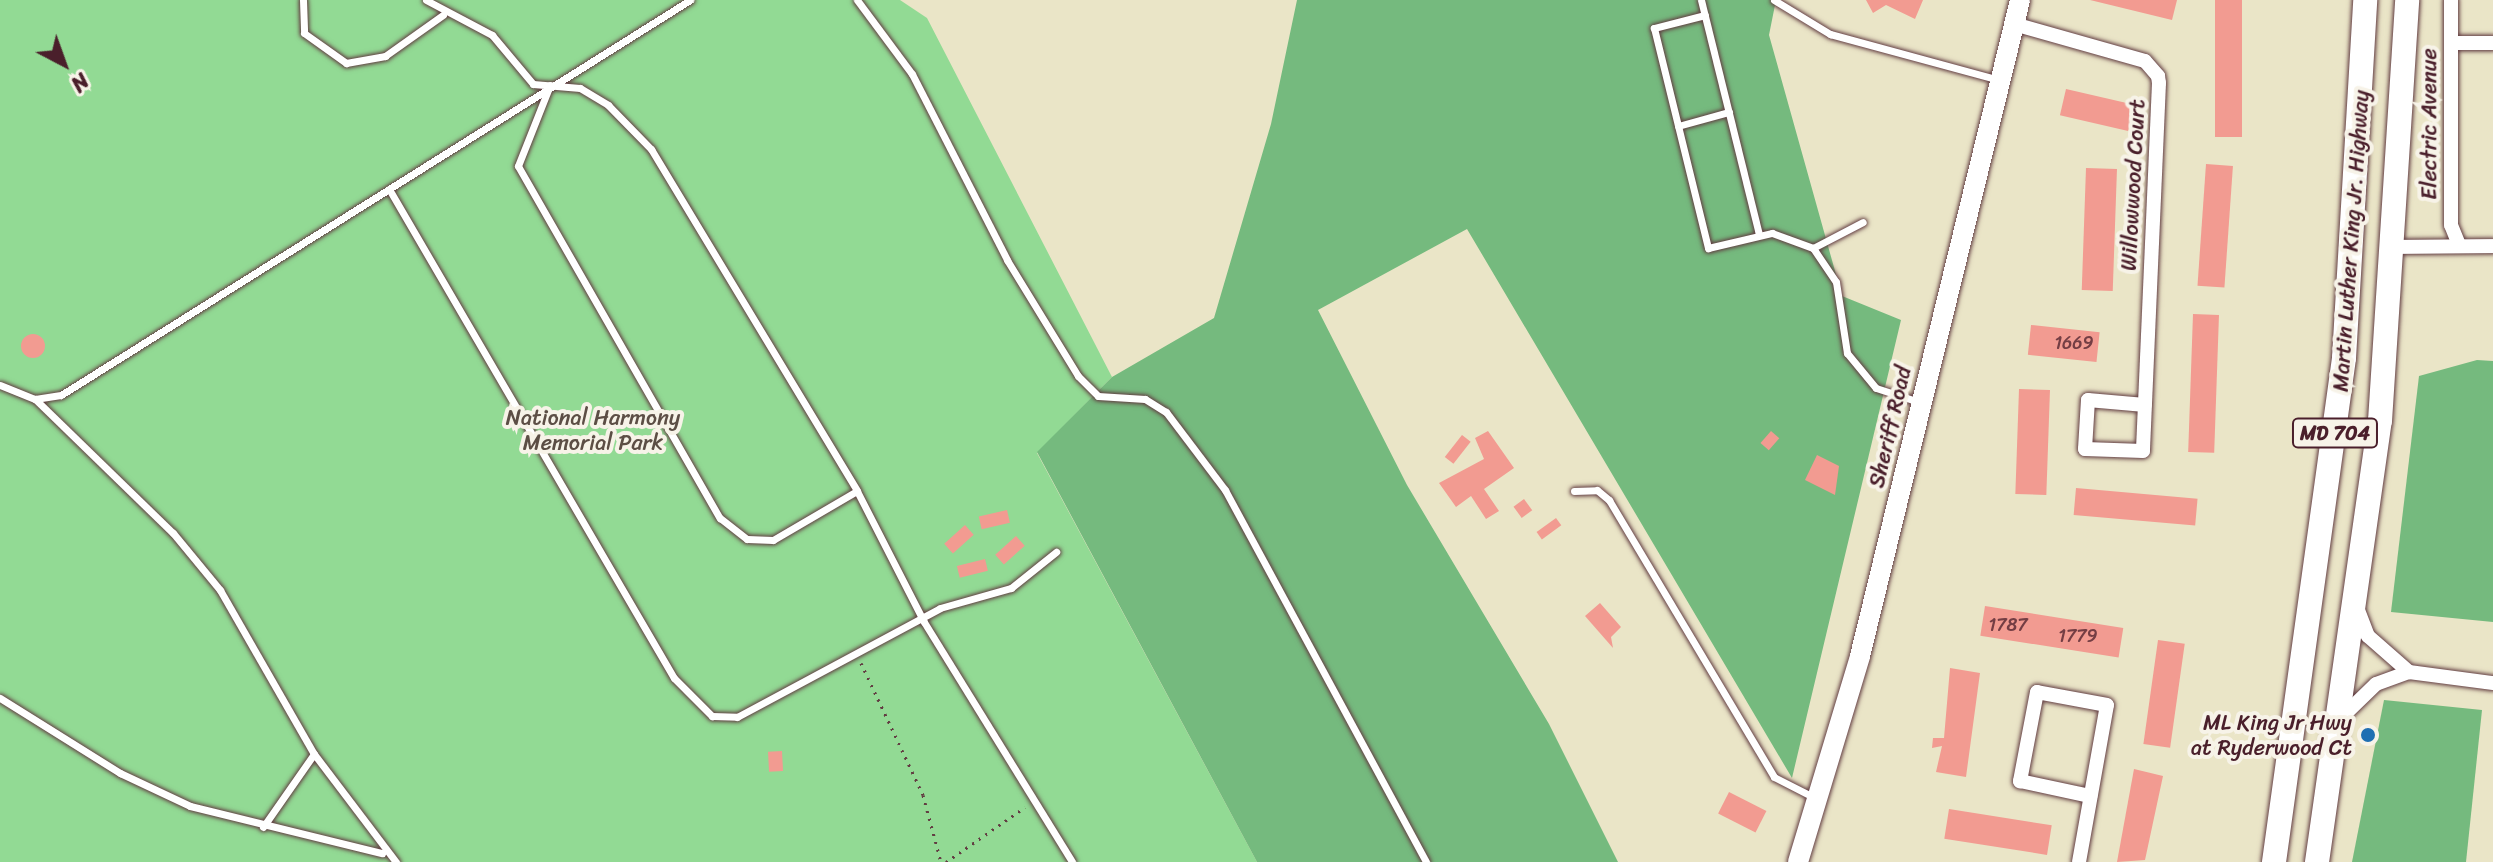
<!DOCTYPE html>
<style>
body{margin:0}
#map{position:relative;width:2493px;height:862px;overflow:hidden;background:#eae5c7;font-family:Sriracha,sans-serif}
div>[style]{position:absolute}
.green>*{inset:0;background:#92da94}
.forest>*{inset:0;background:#75ba7e}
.building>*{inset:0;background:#f29b91;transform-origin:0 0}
.round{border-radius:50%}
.path>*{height:3px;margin-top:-1.5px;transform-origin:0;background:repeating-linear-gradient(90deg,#623d42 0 2px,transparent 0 8px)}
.roads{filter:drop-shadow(0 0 2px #623d42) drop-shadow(0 0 2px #623d42)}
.lane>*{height:7px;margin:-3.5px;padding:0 3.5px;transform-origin:3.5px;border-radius:3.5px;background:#fff}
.street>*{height:14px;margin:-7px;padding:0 7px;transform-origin:7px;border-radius:7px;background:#fff}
.secondary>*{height:20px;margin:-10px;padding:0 10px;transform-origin:10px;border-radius:10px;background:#fff}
.primary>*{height:24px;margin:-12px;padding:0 12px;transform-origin:12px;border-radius:12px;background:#fff}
.dots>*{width:22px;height:22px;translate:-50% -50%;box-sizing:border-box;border:4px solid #f7f3e8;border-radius:50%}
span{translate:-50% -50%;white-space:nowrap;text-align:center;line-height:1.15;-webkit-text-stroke:8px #f7f3e8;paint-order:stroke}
.number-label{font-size:18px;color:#743e44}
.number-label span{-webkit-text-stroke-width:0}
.shield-label span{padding:2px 6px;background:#f7f3e8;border:2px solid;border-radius:6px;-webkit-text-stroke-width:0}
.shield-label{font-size:20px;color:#4a1f2b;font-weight:700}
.street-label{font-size:22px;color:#4a1f2b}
.park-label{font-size:22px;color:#5c4e45}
.poi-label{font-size:22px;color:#4a1f2b}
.right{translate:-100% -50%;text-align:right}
.north{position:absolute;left:24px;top:24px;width:80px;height:80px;-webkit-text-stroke:6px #f7f3e8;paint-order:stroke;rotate:139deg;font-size:22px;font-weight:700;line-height:32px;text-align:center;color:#4a1f2b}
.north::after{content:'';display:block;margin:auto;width:28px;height:36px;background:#4a1f2b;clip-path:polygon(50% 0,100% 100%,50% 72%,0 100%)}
</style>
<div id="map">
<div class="green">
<i style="clip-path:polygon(0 0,900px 0,927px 18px,1112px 377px,1037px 453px,1257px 862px,0 862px)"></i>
</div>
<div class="forest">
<i style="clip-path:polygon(1297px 0,1776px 0,1769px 35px,1842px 296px,1901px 320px,1792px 778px,1467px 229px,1318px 310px,1407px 485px,1549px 724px,1618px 862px,1257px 862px,1037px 452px,1112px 377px,1214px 318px,1271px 124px)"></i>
<i style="clip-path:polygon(2477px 360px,2493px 361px,2493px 622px,2391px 612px,2419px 376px)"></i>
<i style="clip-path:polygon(2384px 700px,2482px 710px,2466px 862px,2352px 862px)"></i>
</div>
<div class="building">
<i style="clip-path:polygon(1866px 0,1923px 0,1915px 19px,1886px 5px,1873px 13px)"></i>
<i style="clip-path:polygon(2090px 0,2177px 0,2172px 20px)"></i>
<i style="left:2215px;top:0;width:27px;height:137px"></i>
<i style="left:2066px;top:89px;width:70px;height:27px;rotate:13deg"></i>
<i style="left:2206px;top:164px;width:27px;height:122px;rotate:4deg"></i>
<i style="left:2086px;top:168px;width:31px;height:122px;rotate:2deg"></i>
<i style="left:2193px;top:314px;width:26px;height:138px;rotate:2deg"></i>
<i style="left:2031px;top:325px;width:69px;height:30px;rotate:6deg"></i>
<i class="round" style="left:21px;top:334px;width:24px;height:24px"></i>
<i style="left:2019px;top:389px;width:31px;height:105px;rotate:2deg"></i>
<i style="clip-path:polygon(1488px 431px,1514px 468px,1484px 489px,1499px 511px,1486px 519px,1471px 496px,1456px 507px,1439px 483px,1484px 459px,1475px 438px)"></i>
<i style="left:1771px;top:431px;width:11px;height:16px;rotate:41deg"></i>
<i style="left:1462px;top:435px;width:11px;height:28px;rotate:38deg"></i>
<i style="clip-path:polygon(1817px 455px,1839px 466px,1835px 495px,1805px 480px)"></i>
<i style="left:2076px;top:488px;width:122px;height:27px;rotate:5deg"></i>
<i style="left:1524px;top:499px;width:14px;height:13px;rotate:54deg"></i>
<i style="left:1007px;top:510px;width:13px;height:29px;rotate:77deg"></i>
<i style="left:1556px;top:518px;width:9px;height:24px;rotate:54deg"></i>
<i style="left:965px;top:525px;width:13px;height:28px;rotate:48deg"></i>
<i style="left:1016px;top:536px;width:13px;height:28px;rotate:48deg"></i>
<i style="left:985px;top:559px;width:12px;height:29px;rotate:76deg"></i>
<i style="clip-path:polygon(1600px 603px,1621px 627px,1611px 637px,1613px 648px,1585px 616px)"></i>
<i style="left:1985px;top:606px;width:140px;height:30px;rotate:9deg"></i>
<i style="left:2158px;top:640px;width:27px;height:105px;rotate:8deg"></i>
<i style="clip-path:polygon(1950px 668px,1980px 673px,1966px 777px,1936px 772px,1942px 746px,1932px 748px,1933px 738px,1944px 738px)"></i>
<i style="left:782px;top:751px;width:20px;height:14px;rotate:87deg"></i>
<i style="clip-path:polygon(2134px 769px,2163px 776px,2145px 860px,2117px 862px)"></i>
<i style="left:1729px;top:792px;width:42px;height:24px;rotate:27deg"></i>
<i style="left:1949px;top:809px;width:104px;height:30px;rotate:9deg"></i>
</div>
<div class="path">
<i style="left:861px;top:663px;width:146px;rotate:64.8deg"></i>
<i style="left:923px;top:795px;width:69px;rotate:75deg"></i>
<i style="left:946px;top:862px;width:96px;rotate:-34.8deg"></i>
</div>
<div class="roads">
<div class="lane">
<i style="left:303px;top:0;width:33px;rotate:88deg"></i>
<i style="left:304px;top:33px;width:52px;rotate:35.5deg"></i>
<i style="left:346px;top:63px;width:40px;rotate:-10deg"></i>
<i style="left:385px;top:56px;width:71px;rotate:-35.3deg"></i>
<i style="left:426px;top:0;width:75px;rotate:27.9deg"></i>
<i style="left:492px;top:35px;width:64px;rotate:50.1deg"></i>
<i style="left:533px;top:84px;width:47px;rotate:4.9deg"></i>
<i style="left:580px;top:88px;width:33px;rotate:31deg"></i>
<i style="left:608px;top:105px;width:62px;rotate:45.7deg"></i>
<i style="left:651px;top:149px;width:399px;rotate:58.9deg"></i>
<i style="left:857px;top:491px;width:147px;rotate:62.9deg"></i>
<i style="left:924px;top:622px;width:282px;rotate:58.3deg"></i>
<i style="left:857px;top:0;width:92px;rotate:53.4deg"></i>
<i style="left:912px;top:74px;width:209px;rotate:62.9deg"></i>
<i style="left:1007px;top:260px;width:136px;rotate:58.5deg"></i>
<i style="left:1078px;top:376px;width:28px;rotate:45deg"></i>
<i style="left:1098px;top:396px;width:47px;rotate:3.7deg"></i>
<i style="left:1145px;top:399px;width:25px;rotate:32deg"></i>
<i style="left:1166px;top:412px;width:98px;rotate:52.9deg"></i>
<i style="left:1225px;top:490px;width:423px;rotate:61.6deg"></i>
<i style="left:1701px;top:0;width:242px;rotate:76.1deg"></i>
<i style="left:1774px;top:0;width:66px;rotate:31.3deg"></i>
<i style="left:1830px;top:34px;width:175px;rotate:15.2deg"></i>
<i style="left:1705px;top:15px;width:53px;rotate:165.7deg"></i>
<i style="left:1654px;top:28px;width:227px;rotate:76.2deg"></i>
<i style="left:1708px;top:248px;width:66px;rotate:-13.2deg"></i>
<i style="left:1772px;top:233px;width:44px;rotate:20.1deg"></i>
<i style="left:1813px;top:248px;width:41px;rotate:55.9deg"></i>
<i style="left:1836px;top:282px;width:72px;rotate:81.2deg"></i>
<i style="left:1847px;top:353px;width:45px;rotate:50.4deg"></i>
<i style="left:1876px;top:388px;width:45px;rotate:18deg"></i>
<i style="left:550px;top:85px;width:87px;rotate:111.6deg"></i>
<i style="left:518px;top:166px;width:406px;rotate:60.2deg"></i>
<i style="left:720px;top:518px;width:34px;rotate:38deg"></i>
<i style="left:747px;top:539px;width:26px;rotate:2deg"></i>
<i style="left:773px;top:540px;width:97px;rotate:-30.3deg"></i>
<i style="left:1678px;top:126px;width:53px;rotate:-15.4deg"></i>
<i style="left:389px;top:189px;width:566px;rotate:59.77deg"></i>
<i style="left:674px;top:678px;width:54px;rotate:45deg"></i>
<i style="left:712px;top:716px;width:25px;rotate:2deg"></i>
<i style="left:737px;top:717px;width:230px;rotate:-28.2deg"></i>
<i style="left:940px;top:608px;width:74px;rotate:-15.7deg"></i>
<i style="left:1011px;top:588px;width:58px;rotate:-38.7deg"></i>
<i style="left:1813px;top:248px;width:56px;rotate:-27.5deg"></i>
<i style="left:0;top:385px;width:38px;rotate:22deg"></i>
<i style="left:35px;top:399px;width:26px;rotate:-9deg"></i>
<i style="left:61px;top:395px;width:743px;rotate:-32.13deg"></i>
<i style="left:35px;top:399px;width:192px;rotate:44.2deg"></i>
<i style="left:173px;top:533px;width:74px;rotate:50.5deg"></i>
<i style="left:220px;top:590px;width:189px;rotate:60.2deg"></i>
<i style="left:314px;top:754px;width:136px;rotate:52.8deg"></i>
<i style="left:1574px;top:491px;width:23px;rotate:-2deg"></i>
<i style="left:1597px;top:490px;width:16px;rotate:40deg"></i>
<i style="left:1609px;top:500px;width:322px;rotate:59.2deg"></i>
<i style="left:1774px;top:777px;width:46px;rotate:27.1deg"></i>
<i style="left:0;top:698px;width:142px;rotate:32deg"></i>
<i style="left:120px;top:773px;width:77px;rotate:25.2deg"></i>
<i style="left:190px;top:806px;width:198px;rotate:13.8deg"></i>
<i style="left:263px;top:827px;width:89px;rotate:-55.1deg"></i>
</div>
<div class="street">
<i style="left:2451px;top:0;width:225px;rotate:90deg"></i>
<i style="left:2451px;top:225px;width:22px;rotate:68deg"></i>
<i style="left:2014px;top:24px;width:136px;rotate:15.8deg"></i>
<i style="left:2145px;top:61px;width:20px;rotate:49deg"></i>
<i style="left:2158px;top:76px;width:7px;rotate:82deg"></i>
<i style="left:2159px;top:83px;width:368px;rotate:92.5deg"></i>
<i style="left:2143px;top:451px;width:58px;rotate:-178deg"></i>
<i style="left:2085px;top:449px;width:49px;rotate:-86.5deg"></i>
<i style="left:2088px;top:400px;width:57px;rotate:5deg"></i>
<i style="left:2451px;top:43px;width:42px"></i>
<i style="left:2395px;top:247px;width:98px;rotate:-0.6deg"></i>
<i style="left:2358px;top:610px;width:28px;rotate:69deg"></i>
<i style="left:2368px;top:636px;width:55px;rotate:41.3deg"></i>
<i style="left:2342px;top:717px;width:47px;rotate:-44.1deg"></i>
<i style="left:2376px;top:684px;width:35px;rotate:-20deg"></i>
<i style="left:2409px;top:672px;width:85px;rotate:7.5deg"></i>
<i style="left:2079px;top:862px;width:159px;rotate:-79.9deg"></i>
<i style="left:2107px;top:705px;width:71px;rotate:-169.5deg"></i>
<i style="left:2037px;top:692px;width:91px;rotate:100.8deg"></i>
<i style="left:2020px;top:781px;width:72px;rotate:12.1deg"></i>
</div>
<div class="secondary">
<i style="left:1798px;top:862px;width:215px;rotate:-73.2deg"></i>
<i style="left:1860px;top:656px;width:675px;rotate:-76.29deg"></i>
</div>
<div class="primary">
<i style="left:2274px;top:862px;width:509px;rotate:-82.09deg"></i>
<i style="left:2344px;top:358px;width:359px;rotate:-86.6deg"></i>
<i style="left:2317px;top:862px;width:445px;rotate:-81.9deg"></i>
<i style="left:2380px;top:421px;width:422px;rotate:-86.3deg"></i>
</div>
</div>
<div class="dots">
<i style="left:2368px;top:735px;background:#1f6fb2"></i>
</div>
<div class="number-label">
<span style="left:2074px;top:343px">1669</span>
<span style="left:2008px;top:625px">1787</span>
<span style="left:2078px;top:636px">1779</span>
</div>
<div class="shield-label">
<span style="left:2335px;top:433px">MD 704</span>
</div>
<div class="street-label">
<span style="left:2429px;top:124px;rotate:-90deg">Electric Avenue</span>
<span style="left:2133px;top:185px;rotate:-87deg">Willowwood Court</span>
<span style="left:2351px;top:241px;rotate:-86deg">Martin Luther King Jr. Highway</span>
<span style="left:1890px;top:427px;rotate:-77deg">Sheriff Road</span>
</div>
<div class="park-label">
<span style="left:593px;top:430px">National Harmony<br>Memorial Park</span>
</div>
<div class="poi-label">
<span class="right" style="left:2352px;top:735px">ML King Jr Hwy<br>at Ryderwood Ct</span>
</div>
<div class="north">N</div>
</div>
